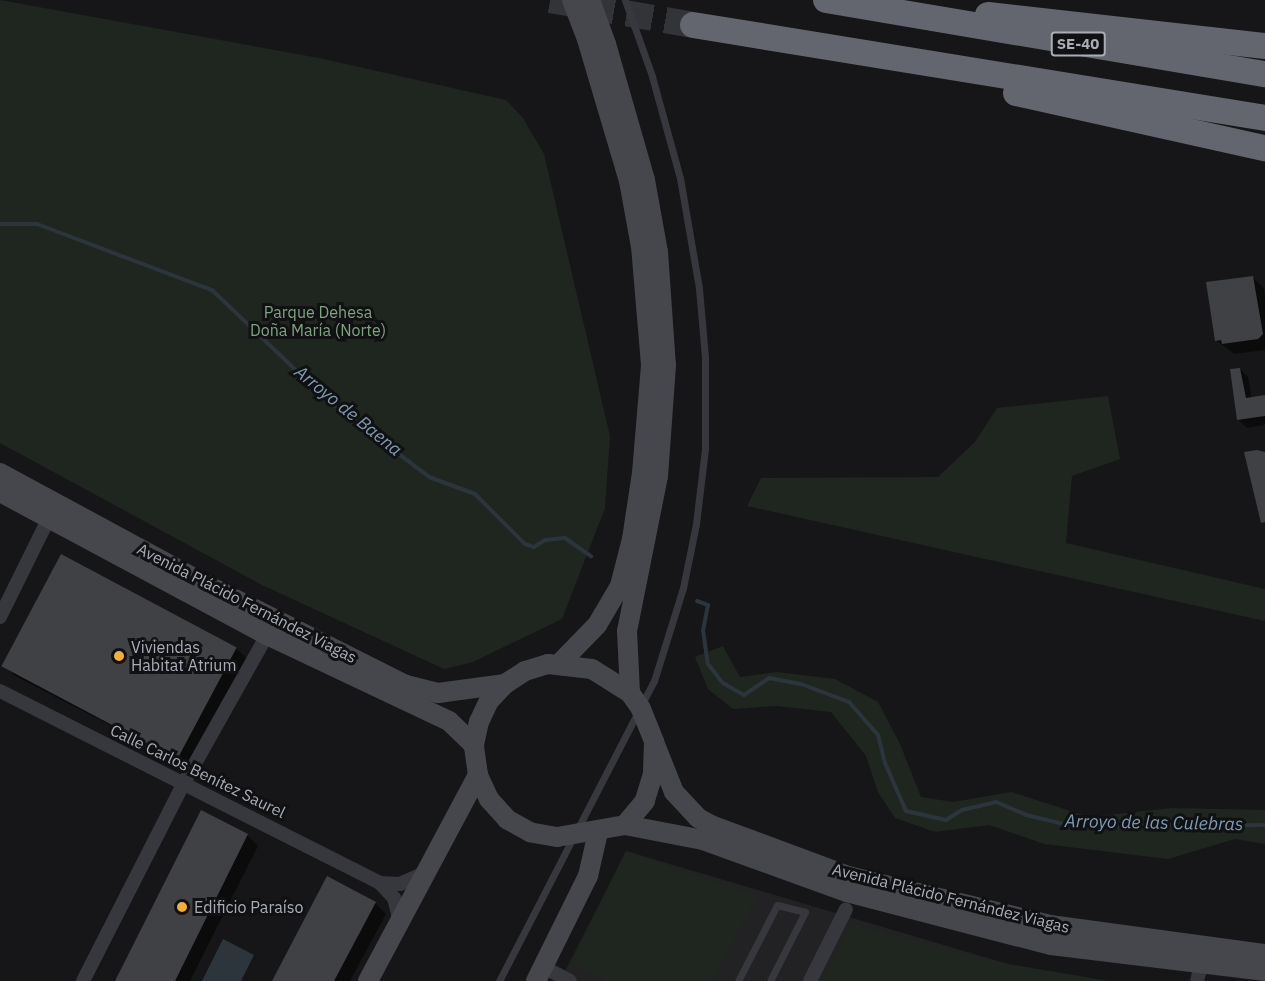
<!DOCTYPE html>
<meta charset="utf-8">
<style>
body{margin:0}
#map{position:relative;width:1265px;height:981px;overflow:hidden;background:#161618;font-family:"IBM Plex Sans",sans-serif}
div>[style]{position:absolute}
.built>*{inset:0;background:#222225}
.green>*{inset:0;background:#1e261f}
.water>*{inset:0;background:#2c353c}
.shadow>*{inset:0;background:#0007}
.stream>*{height:4px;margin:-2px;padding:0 2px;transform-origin:2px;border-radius:2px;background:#2c353c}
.building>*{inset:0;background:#404145;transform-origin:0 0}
.highway-tunnel>*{height:26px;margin-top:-13px;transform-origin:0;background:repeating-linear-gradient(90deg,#333438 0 26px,transparent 0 39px)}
.lane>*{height:7px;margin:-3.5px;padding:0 3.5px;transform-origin:3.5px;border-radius:3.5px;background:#37383d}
.street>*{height:14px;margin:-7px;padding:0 7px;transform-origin:7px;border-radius:7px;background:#37383d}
.secondary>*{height:20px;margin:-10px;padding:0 10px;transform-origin:10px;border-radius:10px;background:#45474d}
.highway>*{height:26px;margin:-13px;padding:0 13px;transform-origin:13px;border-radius:13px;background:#63666e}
.lane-bridge>*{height:7px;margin:-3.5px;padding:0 3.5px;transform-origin:3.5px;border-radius:3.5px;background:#37383d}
.secondary-bridge>*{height:20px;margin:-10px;padding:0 10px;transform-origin:10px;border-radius:10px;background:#45474d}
.dots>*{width:16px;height:16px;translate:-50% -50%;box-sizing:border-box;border:3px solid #111113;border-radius:50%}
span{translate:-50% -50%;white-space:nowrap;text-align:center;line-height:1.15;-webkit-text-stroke:6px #111113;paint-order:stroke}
.shield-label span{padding:2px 4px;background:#111113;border:2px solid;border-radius:4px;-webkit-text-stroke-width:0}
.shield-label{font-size:15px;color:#a8adb8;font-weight:700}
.park-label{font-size:16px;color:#7fa381}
.street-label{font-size:16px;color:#a8adb8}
.poi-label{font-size:16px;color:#a8adb8}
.left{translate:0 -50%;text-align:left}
.water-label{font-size:18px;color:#7f9bb3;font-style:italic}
</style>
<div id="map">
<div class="built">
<i style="clip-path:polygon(626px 851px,1008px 964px,1004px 981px,560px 981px)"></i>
</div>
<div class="green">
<i style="clip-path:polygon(0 0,319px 58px,506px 100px,523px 118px,544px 154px,610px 436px,605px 508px,562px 619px,473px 662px,444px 669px,262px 585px,0 443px)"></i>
<i style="clip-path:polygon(1108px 396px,1120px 459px,1072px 476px,1066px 543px,1265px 589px,1265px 621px,747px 506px,761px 478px,938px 477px,975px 442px,997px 408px)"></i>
<i style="clip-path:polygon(723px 646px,740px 677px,777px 672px,835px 679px,878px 702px,900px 744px,921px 797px,953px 802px,1011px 792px,1089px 817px,1172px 808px,1265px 810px,1265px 844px,1235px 839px,1168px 859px,1044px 844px,989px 825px,935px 832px,895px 818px,878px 792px,866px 756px,831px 712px,776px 706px,733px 709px,708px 689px,695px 657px)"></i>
<i style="clip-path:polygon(626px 851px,757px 896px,713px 981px,606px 981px,571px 963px)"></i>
<i style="clip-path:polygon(851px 924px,1008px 964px,1109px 981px,822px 981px)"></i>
</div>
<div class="water">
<i style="clip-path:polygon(223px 939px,254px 955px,241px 981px,202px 981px)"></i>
</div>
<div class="shadow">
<i style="clip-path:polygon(1253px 278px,1264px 288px,1265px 297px,1265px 350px,1234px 354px,1216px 340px)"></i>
<i style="clip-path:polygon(1240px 369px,1248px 377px,1252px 399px,1265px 396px,1265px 425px,1247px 428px,1239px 420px)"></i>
<i style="clip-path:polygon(236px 648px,247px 659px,189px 766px,15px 676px,4px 665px)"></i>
<i style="clip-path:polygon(247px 835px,258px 846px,190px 981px,117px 981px)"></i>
<i style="clip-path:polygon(375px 903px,386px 914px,350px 981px,273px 981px)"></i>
</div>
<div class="stream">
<i style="left:0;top:224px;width:37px"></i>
<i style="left:37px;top:224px;width:187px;rotate:20.7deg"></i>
<i style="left:212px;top:290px;width:156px;rotate:43.7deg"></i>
<i style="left:325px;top:398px;width:131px;rotate:37.2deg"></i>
<i style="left:429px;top:477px;width:49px;rotate:20.3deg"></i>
<i style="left:475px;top:494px;width:71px;rotate:45deg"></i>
<i style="left:525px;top:544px;width:9px;rotate:18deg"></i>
<i style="left:534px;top:547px;width:13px;rotate:-32deg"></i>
<i style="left:545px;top:540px;width:20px;rotate:-6deg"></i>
<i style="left:565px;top:538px;width:32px;rotate:35deg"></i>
<i style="left:697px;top:601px;width:12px;rotate:20deg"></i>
<i style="left:708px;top:605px;width:25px;rotate:101deg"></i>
<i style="left:703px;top:630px;width:34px;rotate:82deg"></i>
<i style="left:708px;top:664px;width:24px;rotate:52deg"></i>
<i style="left:723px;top:683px;width:24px;rotate:30deg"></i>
<i style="left:744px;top:695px;width:30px;rotate:-34deg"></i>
<i style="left:769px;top:678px;width:33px;rotate:11deg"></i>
<i style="left:801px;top:684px;width:51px;rotate:20.6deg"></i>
<i style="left:849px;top:702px;width:44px;rotate:48.7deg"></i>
<i style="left:878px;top:735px;width:29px;rotate:76deg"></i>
<i style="left:885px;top:763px;width:52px;rotate:66.4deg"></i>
<i style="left:906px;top:811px;width:41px;rotate:12.7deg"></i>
<i style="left:946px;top:820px;width:19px;rotate:-32deg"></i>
<i style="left:962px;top:810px;width:35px;rotate:-13deg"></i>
<i style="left:996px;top:802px;width:33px;rotate:23deg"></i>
<i style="left:1026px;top:815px;width:47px;rotate:13.4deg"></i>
<i style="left:1072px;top:826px;width:193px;rotate:-0.3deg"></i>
</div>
<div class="building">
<i style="clip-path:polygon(1253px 276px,1263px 334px,1258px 339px,1222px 344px,1221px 340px,1215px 341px,1206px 282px)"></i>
<i style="clip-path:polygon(1240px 368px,1246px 398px,1265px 395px,1265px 416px,1237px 420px,1230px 369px)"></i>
<i style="clip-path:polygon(1257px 450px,1265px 452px,1265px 522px,1261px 523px,1244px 452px)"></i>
<i style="left:61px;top:554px;width:199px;height:127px;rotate:28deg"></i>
<i style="clip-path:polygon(201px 810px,248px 834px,175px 981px,115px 981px)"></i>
<i style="clip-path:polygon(327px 876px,376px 902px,334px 981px,272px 981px)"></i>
</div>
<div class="highway-tunnel">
<i style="left:550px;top:0;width:145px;rotate:9.9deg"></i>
</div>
<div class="lane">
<i style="left:499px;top:981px;width:338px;rotate:-62.7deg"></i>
<i style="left:654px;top:681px;width:97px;rotate:-72.7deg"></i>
<i style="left:683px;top:588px;width:65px;rotate:-78.5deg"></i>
<i style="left:696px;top:524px;width:77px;rotate:-83.2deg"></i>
<i style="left:705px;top:448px;width:91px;rotate:-90deg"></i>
<i style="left:705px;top:357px;width:69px;rotate:-95deg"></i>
<i style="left:699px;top:288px;width:112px;rotate:-99.8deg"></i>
<i style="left:680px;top:178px;width:106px;rotate:-105.4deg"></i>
<i style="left:738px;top:981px;width:85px;rotate:-62.8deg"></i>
<i style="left:777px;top:905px;width:29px;rotate:14deg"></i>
<i style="left:805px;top:912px;width:77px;rotate:116.9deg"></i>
</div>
<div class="street">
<i style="left:0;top:617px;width:110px;rotate:-63.7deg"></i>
<i style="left:0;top:691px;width:426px;rotate:26.8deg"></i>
<i style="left:380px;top:883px;width:21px;rotate:47deg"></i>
<i style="left:394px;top:898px;width:21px;rotate:76deg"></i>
<i style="left:380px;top:883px;width:20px;rotate:3deg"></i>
<i style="left:400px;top:884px;width:24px;rotate:-24deg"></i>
<i style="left:543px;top:967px;width:30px;rotate:27deg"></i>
<i style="left:83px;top:981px;width:222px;rotate:-63deg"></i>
<i style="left:184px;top:783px;width:170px;rotate:-60.7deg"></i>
<i style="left:810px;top:981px;width:80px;rotate:-63.4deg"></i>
<i style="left:1197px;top:981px;width:16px;rotate:-76deg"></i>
</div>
<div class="secondary">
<i style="left:606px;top:44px;width:141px;rotate:74deg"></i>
<i style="left:645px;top:180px;width:73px;rotate:79.8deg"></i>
<i style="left:658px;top:252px;width:113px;rotate:86deg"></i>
<i style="left:666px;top:365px;width:111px;rotate:94.1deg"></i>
<i style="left:658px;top:476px;width:158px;rotate:101.3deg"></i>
<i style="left:627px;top:631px;width:62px;rotate:87.2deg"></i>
<i style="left:0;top:473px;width:238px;rotate:28.4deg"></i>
<i style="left:209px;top:586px;width:220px;rotate:26.7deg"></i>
<i style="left:406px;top:685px;width:33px;rotate:14deg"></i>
<i style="left:438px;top:693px;width:68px;rotate:-7.7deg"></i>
<i style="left:0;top:492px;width:303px;rotate:28.2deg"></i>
<i style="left:267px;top:635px;width:201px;rotate:25.3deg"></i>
<i style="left:449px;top:721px;width:35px;rotate:44deg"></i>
<i style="left:560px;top:663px;width:53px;rotate:-45.8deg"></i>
<i style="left:597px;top:625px;width:45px;rotate:-59.5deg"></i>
<i style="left:620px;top:586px;width:49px;rotate:-75.7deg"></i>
<i style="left:632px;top:539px;width:67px;rotate:-81.4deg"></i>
<i style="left:642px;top:473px;width:108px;rotate:-85.2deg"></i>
<i style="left:651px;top:365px;width:118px;rotate:-94.8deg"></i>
<i style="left:641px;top:247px;width:67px;rotate:-100.3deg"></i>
<i style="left:629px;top:181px;width:148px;rotate:-106.5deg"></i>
<i style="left:654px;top:742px;width:32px;rotate:92deg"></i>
<i style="left:653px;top:774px;width:28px;rotate:107deg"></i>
<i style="left:645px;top:801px;width:31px;rotate:130deg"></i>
<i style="left:625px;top:825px;width:69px;rotate:170deg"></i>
<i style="left:557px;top:837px;width:27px;rotate:-170deg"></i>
<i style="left:530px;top:832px;width:26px;rotate:-151deg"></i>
<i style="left:507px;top:819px;width:27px;rotate:-132deg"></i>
<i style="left:489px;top:799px;width:26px;rotate:-115deg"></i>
<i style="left:478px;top:775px;width:30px;rotate:-98deg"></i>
<i style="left:474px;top:745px;width:24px;rotate:-78deg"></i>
<i style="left:479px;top:722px;width:23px;rotate:-65deg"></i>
<i style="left:489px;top:701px;width:23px;rotate:-47deg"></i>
<i style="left:505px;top:684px;width:24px;rotate:-33deg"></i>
<i style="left:525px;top:671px;width:24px;rotate:-17deg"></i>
<i style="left:548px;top:664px;width:44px;rotate:6.5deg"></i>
<i style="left:592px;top:669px;width:45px;rotate:32.3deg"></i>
<i style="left:630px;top:693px;width:19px;rotate:55deg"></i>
<i style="left:641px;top:709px;width:35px;rotate:68deg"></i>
<i style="left:654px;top:742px;width:54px;rotate:68.2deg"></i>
<i style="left:674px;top:792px;width:35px;rotate:47deg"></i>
<i style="left:698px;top:818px;width:15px;rotate:28deg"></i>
<i style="left:711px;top:825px;width:146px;rotate:20.4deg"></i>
<i style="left:848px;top:876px;width:208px;rotate:13.6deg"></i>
<i style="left:1050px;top:925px;width:217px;rotate:7.7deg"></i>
<i style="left:625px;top:825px;width:79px;rotate:10.9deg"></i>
<i style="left:703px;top:840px;width:153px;rotate:19.9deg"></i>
<i style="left:847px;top:892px;width:211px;rotate:14.6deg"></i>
<i style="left:1051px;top:945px;width:216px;rotate:6.9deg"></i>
<i style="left:368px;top:981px;width:234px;rotate:-61.9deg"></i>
<i style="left:536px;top:981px;width:117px;rotate:-63.7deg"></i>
<i style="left:588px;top:876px;width:45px;rotate:-77.2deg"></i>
</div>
<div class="highway">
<i style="left:826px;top:0;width:445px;rotate:9.6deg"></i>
<i style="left:988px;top:15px;width:279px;rotate:6.4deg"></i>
<i style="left:693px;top:25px;width:580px;rotate:9.23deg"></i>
<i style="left:1016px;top:93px;width:255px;rotate:12.5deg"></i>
</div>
<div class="lane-bridge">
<i style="left:625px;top:0;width:81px;rotate:70.4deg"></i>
</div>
<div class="secondary-bridge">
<i style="left:572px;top:0;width:42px;rotate:69deg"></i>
<i style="left:590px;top:0;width:47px;rotate:70deg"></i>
</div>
<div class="dots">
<i style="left:119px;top:656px;background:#f2b134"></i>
<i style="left:182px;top:907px;background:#f2b134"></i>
</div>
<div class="shield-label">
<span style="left:1078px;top:44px">SE-40</span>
</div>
<div class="park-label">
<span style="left:318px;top:321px">Parque Dehesa<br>Doña María (Norte)</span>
</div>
<div class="street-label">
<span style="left:247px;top:603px;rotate:27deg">Avenida Plácido Fernández Viagas</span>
<span style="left:198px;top:771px;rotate:26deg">Calle Carlos Benítez Saurel</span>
<span style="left:951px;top:898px;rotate:14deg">Avenida Plácido Fernández Viagas</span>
</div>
<div class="poi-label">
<span class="left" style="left:131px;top:656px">Viviendas<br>Habitat Atrium</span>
<span class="left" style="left:194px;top:907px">Edificio Paraíso</span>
</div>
<div class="water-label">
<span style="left:348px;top:411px;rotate:39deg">Arroyo de Baena</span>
<span style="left:1154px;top:823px;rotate:1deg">Arroyo de las Culebras</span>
</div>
</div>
